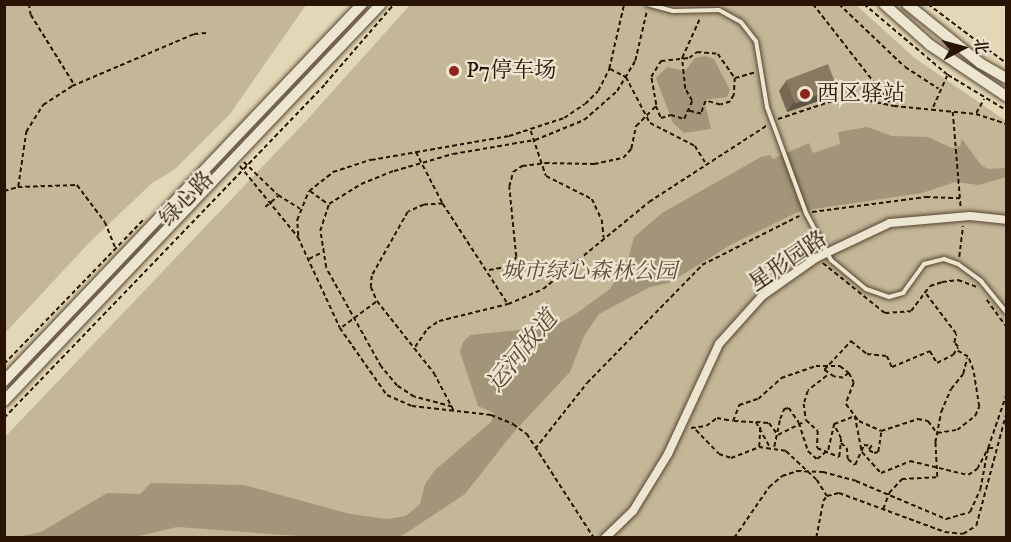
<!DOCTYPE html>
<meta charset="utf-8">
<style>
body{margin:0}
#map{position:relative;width:1011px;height:542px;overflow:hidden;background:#e2d8b7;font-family:"IM FELL DW Pica","Noto Serif SC",serif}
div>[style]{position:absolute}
.green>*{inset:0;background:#c3b798}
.water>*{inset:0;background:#a39579}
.path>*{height:1.5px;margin-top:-0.75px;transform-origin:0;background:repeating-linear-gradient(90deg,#291302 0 4.5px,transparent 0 7.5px)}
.roads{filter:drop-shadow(0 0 2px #57442f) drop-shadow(0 0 2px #57442f)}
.lane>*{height:4px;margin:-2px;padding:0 2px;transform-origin:2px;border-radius:2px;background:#ece6d0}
.street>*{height:8px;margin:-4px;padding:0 4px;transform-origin:4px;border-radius:4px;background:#ece6d0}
.secondary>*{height:10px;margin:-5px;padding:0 5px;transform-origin:5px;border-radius:5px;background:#ece6d0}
.wall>*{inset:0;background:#766853}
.shaded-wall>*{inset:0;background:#605543}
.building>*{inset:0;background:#897960;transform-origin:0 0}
.dots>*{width:16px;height:16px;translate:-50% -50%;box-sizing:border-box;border:3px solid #ece6d0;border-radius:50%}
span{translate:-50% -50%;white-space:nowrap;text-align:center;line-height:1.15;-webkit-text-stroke:4.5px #ece6d0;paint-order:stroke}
.poi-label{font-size:22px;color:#291302}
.left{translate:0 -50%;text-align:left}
.street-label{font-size:22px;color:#291302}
.park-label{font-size:22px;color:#5f4c36;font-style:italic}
.water-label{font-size:24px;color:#5a4732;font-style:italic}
.frame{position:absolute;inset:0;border:6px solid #291302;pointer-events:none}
.north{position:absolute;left:933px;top:18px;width:60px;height:60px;-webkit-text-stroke:4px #ece6d0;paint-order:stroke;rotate:84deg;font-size:16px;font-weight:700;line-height:24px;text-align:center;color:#291302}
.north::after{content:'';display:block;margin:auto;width:21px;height:27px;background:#291302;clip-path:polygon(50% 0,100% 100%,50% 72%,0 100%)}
</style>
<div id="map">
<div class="green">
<i style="clip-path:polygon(5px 4px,306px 5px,230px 114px,174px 170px,152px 183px,89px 243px,5px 333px)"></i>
<i style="clip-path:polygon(410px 5px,856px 5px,916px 59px,1006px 121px,1006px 537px,5px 537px,4px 438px,305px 122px)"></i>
</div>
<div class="water">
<i style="clip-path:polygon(705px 56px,714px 59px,730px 90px,727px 97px,704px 100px,711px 129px,684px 133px,673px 123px,656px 78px,667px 67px,685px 71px,695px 58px)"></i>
<i style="clip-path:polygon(867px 127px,892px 136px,928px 137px,952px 148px,960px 146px,962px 139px,981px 165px,988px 169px,1006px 168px,1006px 177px,979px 185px,955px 182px,922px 193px,800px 211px,732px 244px,669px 283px,650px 287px,599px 314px,584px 336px,570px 372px,513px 433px,465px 494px,400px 537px,327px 538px,177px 527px,134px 537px,11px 538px,41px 532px,107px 493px,140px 494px,151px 483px,244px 485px,350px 514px,387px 519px,406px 516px,420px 504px,425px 484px,435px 470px,491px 422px,494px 413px,478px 406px,460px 352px,463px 342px,470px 335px,554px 326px,574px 315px,610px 289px,628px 259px,634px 237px,662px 213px,761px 157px,770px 155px,773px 159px,809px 143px,813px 153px,840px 144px,838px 132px)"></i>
</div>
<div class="path">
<i style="left:29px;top:4px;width:11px;rotate:80deg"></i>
<i style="left:31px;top:15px;width:81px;rotate:58.1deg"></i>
<i style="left:813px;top:4px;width:128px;rotate:52deg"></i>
<i style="left:839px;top:4px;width:91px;rotate:43.7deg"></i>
<i style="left:905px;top:67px;width:40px;rotate:32.9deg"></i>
<i style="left:864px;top:4px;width:110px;rotate:40.2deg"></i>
<i style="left:948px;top:75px;width:68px;rotate:31.1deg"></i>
<i style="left:928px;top:4px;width:98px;rotate:37.1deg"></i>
<i style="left:610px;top:69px;width:18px;rotate:27deg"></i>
<i style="left:626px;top:77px;width:52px;rotate:62.4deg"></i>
<i style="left:650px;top:123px;width:51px;rotate:27.1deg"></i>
<i style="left:695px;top:146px;width:19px;rotate:58deg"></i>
<i style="left:735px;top:78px;width:22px;rotate:-16deg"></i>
<i style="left:656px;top:105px;width:28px;rotate:-100deg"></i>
<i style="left:651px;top:77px;width:19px;rotate:-58deg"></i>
<i style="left:661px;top:61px;width:28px;rotate:-6deg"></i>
<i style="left:689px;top:58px;width:10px;rotate:-37deg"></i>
<i style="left:697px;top:52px;width:21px;rotate:5deg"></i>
<i style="left:718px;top:54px;width:29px;rotate:55deg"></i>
<i style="left:735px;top:78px;width:17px;rotate:93deg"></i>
<i style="left:734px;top:95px;width:8px;rotate:120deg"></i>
<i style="left:730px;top:102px;width:10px;rotate:163deg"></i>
<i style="left:720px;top:105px;width:15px;rotate:-164deg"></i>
<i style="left:706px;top:101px;width:14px;rotate:111deg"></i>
<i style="left:701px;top:114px;width:13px;rotate:-167deg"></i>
<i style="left:933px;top:107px;width:34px;rotate:-66deg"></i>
<i style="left:953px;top:112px;width:97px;rotate:85.3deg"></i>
<i style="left:976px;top:113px;width:16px;rotate:-60deg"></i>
<i style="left:778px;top:119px;width:73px;rotate:-18.4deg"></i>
<i style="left:847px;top:96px;width:48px;rotate:12deg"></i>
<i style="left:894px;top:106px;width:82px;rotate:5.6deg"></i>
<i style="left:976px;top:114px;width:32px;rotate:18deg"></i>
<i style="left:531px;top:131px;width:47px;rotate:71.6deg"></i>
<i style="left:546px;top:176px;width:51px;rotate:26.6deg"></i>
<i style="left:592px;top:199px;width:23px;rotate:65deg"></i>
<i style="left:602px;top:220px;width:18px;rotate:84deg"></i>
<i style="left:416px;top:152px;width:59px;rotate:62.6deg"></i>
<i style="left:443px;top:204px;width:119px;rotate:57deg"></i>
<i style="left:244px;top:162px;width:47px;rotate:44.1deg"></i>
<i style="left:278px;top:195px;width:26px;rotate:32deg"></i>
<i style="left:240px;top:166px;width:92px;rotate:50.8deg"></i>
<i style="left:298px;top:237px;width:100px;rotate:65.2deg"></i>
<i style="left:340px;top:328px;width:82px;rotate:55deg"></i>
<i style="left:387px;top:395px;width:27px;rotate:24deg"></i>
<i style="left:412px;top:406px;width:80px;rotate:6.5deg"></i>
<i style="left:491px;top:415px;width:24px;rotate:22deg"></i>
<i style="left:513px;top:424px;width:17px;rotate:36deg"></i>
<i style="left:527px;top:434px;width:124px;rotate:57.2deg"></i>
<i style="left:18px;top:187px;width:56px;rotate:-81.7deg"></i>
<i style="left:26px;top:132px;width:32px;rotate:-58deg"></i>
<i style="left:43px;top:105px;width:35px;rotate:-33deg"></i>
<i style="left:72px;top:86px;width:133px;rotate:-23.1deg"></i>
<i style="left:194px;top:34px;width:12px;rotate:-5deg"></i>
<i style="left:4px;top:191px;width:15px;rotate:-16deg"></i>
<i style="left:18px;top:187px;width:59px;rotate:-1.9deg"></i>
<i style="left:77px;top:185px;width:46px;rotate:52.9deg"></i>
<i style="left:105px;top:222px;width:27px;rotate:68deg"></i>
<i style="left:310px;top:191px;width:22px;rotate:36deg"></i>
<i style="left:443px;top:204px;width:19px;rotate:177deg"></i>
<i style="left:424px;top:205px;width:17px;rotate:156deg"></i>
<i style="left:408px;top:212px;width:73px;rotate:119.4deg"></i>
<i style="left:372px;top:276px;width:11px;rotate:95deg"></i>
<i style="left:371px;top:287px;width:15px;rotate:67deg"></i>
<i style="left:377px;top:301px;width:92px;rotate:51.6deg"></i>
<i style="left:434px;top:373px;width:43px;rotate:62.2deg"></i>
<i style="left:265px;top:207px;width:17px;rotate:-40deg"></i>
<i style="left:812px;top:212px;width:115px;rotate:-7.5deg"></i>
<i style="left:926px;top:197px;width:34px;rotate:2deg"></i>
<i style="left:298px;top:236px;width:16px;rotate:-94deg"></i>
<i style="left:297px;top:220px;width:31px;rotate:-68deg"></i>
<i style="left:309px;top:191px;width:31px;rotate:-38deg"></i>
<i style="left:333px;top:172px;width:40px;rotate:-18deg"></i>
<i style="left:371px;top:160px;width:140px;rotate:-9.9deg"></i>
<i style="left:509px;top:136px;width:58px;rotate:-18.1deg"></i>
<i style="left:564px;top:118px;width:25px;rotate:-34deg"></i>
<i style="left:585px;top:104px;width:18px;rotate:-45deg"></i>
<i style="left:598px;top:91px;width:25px;rotate:-63deg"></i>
<i style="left:609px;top:69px;width:67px;rotate:-77deg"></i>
<i style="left:959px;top:257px;width:31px;rotate:-83deg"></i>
<i style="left:309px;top:259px;width:13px;rotate:-27deg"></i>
<i style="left:823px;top:263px;width:80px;rotate:38.9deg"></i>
<i style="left:885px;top:313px;width:26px;rotate:-4deg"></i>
<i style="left:911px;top:311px;width:31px;rotate:-53deg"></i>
<i style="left:930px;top:286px;width:13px;rotate:-18deg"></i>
<i style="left:942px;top:282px;width:16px;rotate:-7deg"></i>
<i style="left:958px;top:280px;width:20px;rotate:20deg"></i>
<i style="left:489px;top:270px;width:22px;rotate:-10deg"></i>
<i style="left:511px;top:266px;width:10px;rotate:-61deg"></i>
<i style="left:516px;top:257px;width:70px;rotate:-95.7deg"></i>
<i style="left:509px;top:187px;width:16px;rotate:-75deg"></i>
<i style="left:513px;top:172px;width:11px;rotate:-34deg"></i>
<i style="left:522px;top:166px;width:23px;rotate:-7deg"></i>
<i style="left:545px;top:163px;width:49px;rotate:1.2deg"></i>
<i style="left:594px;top:164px;width:30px;rotate:-12deg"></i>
<i style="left:623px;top:158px;width:12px;rotate:-48deg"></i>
<i style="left:631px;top:149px;width:24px;rotate:-78deg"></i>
<i style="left:636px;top:126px;width:28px;rotate:-45deg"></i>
<i style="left:656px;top:106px;width:13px;rotate:67deg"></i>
<i style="left:661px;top:118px;width:10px;rotate:-17deg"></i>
<i style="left:671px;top:115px;width:14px;rotate:17deg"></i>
<i style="left:684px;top:119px;width:20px;rotate:-66deg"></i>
<i style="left:692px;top:101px;width:14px;rotate:-120deg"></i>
<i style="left:685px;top:89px;width:31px;rotate:-96deg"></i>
<i style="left:682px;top:58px;width:44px;rotate:-65.8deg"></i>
<i style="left:987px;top:300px;width:32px;rotate:54deg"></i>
<i style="left:342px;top:327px;width:44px;rotate:-36.6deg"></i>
<i style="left:415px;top:347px;width:22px;rotate:-56deg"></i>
<i style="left:427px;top:329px;width:14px;rotate:-34deg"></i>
<i style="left:439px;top:321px;width:71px;rotate:-13.8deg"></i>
<i style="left:508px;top:304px;width:38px;rotate:-23deg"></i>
<i style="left:543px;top:289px;width:137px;rotate:-39.4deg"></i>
<i style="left:649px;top:202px;width:140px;rotate:-33deg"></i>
<i style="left:4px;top:364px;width:200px;rotate:-46deg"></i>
<i style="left:849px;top:373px;width:8px;rotate:140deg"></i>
<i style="left:843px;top:378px;width:9px;rotate:-174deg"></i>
<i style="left:834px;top:377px;width:12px;rotate:-145deg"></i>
<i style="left:824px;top:370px;width:40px;rotate:-47deg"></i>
<i style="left:851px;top:341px;width:21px;rotate:39deg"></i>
<i style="left:867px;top:354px;width:20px;rotate:6deg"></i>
<i style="left:887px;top:356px;width:12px;rotate:66deg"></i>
<i style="left:892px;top:367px;width:41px;rotate:-22.8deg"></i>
<i style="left:930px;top:351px;width:14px;rotate:60deg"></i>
<i style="left:937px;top:363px;width:18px;rotate:-27deg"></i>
<i style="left:953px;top:355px;width:9px;rotate:-58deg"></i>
<i style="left:958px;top:347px;width:6px;rotate:-135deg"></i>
<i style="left:954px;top:343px;width:9px;rotate:-77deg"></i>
<i style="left:956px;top:334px;width:51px;rotate:-127.1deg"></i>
<i style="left:827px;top:376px;width:24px;rotate:142deg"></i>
<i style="left:808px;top:391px;width:14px;rotate:107deg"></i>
<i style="left:804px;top:404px;width:16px;rotate:83deg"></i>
<i style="left:806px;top:420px;width:16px;rotate:43deg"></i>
<i style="left:818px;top:431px;width:17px;rotate:93deg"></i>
<i style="left:817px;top:448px;width:24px;rotate:22deg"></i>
<i style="left:839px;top:457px;width:18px;rotate:-84deg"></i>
<i style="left:841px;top:439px;width:16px;rotate:-117deg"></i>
<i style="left:452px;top:407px;width:39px;rotate:-165deg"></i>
<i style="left:414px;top:397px;width:20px;rotate:-147deg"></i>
<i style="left:397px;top:386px;width:25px;rotate:-130deg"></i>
<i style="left:381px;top:367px;width:113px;rotate:-119.1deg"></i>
<i style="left:326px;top:268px;width:37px;rotate:-99deg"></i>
<i style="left:320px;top:231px;width:28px;rotate:-72deg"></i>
<i style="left:329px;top:204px;width:38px;rotate:-32deg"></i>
<i style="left:361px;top:184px;width:35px;rotate:-22deg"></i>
<i style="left:394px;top:171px;width:61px;rotate:-16.1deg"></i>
<i style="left:453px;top:154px;width:83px;rotate:-9.7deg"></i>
<i style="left:535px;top:140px;width:53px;rotate:-22.2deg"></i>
<i style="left:584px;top:120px;width:44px;rotate:-41.3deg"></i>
<i style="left:617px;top:91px;width:35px;rotate:-59deg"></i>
<i style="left:635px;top:61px;width:52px;rotate:-76.8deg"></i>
<i style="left:4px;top:418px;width:463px;rotate:-46.1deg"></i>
<i style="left:325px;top:84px;width:106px;rotate:-49.2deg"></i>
<i style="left:734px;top:421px;width:22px;rotate:3deg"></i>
<i style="left:756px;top:422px;width:29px;rotate:61deg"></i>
<i style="left:756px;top:422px;width:13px;rotate:4deg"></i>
<i style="left:769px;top:423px;width:15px;rotate:53deg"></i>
<i style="left:778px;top:435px;width:30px;rotate:-27deg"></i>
<i style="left:691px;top:428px;width:15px;rotate:-8deg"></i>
<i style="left:706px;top:426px;width:14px;rotate:-36deg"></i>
<i style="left:717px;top:418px;width:16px;rotate:11deg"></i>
<i style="left:733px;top:421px;width:17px;rotate:-69deg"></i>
<i style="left:739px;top:405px;width:20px;rotate:-18deg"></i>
<i style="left:758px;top:399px;width:31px;rotate:-42deg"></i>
<i style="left:781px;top:378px;width:37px;rotate:-19deg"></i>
<i style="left:816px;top:366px;width:24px"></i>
<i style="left:840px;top:366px;width:11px;rotate:38deg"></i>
<i style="left:849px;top:373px;width:11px;rotate:63deg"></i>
<i style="left:854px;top:383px;width:22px;rotate:111deg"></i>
<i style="left:846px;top:404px;width:21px;rotate:53deg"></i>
<i style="left:859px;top:421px;width:24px;rotate:24deg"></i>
<i style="left:881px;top:431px;width:39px;rotate:-18deg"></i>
<i style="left:918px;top:419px;width:10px;rotate:11deg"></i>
<i style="left:928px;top:421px;width:15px;rotate:53deg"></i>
<i style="left:937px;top:433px;width:20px;rotate:-9deg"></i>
<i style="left:957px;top:430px;width:23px;rotate:-38deg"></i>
<i style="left:975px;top:416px;width:10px;rotate:-66deg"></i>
<i style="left:979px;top:407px;width:37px;rotate:-99deg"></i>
<i style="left:973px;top:370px;width:14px;rotate:-111deg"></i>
<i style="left:968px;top:357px;width:14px;rotate:-150deg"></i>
<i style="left:696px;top:430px;width:33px;rotate:46deg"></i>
<i style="left:719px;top:454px;width:13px;rotate:18deg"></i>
<i style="left:731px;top:458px;width:30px;rotate:-21deg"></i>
<i style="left:759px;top:447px;width:27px;rotate:8deg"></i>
<i style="left:786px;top:451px;width:42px;rotate:43.1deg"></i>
<i style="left:817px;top:480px;width:19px;rotate:58deg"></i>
<i style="left:841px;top:443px;width:8px;rotate:40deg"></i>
<i style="left:847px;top:448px;width:11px;rotate:85deg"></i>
<i style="left:848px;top:459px;width:9px;rotate:41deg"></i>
<i style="left:855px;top:465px;width:22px;rotate:-66deg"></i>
<i style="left:864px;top:445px;width:8px;rotate:7deg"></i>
<i style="left:872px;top:446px;width:5px;rotate:127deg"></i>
<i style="left:869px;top:450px;width:6px;rotate:31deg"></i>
<i style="left:874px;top:453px;width:4px;rotate:-14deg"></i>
<i style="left:878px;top:452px;width:20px;rotate:-81deg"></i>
<i style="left:759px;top:447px;width:20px;rotate:-87deg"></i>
<i style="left:774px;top:447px;width:29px;rotate:-78deg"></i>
<i style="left:780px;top:419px;width:11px;rotate:-68deg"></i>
<i style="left:784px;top:409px;width:5px;rotate:-11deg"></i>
<i style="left:789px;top:408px;width:18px;rotate:56deg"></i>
<i style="left:799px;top:423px;width:29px;rotate:72deg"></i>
<i style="left:808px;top:451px;width:12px;rotate:42deg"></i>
<i style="left:817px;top:459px;width:14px;rotate:-39deg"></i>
<i style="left:828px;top:450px;width:27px;rotate:-77deg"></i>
<i style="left:834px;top:424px;width:22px;rotate:-21deg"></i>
<i style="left:855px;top:416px;width:37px;rotate:79deg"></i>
<i style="left:862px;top:452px;width:28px;rotate:48deg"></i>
<i style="left:881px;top:473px;width:31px;rotate:-22deg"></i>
<i style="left:910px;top:461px;width:60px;rotate:13.6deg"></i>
<i style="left:968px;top:475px;width:11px;rotate:-34deg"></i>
<i style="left:977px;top:469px;width:24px;rotate:-62deg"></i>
<i style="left:988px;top:448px;width:7px"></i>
<i style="left:535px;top:449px;width:84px;rotate:-51.8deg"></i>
<i style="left:587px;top:383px;width:165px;rotate:-45.7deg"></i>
<i style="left:702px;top:265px;width:109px;rotate:-26.8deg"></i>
<i style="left:883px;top:509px;width:17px;rotate:-69deg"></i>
<i style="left:889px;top:493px;width:19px;rotate:-47deg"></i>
<i style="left:902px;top:479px;width:35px;rotate:-3deg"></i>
<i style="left:937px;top:477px;width:34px;rotate:-93deg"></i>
<i style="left:935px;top:443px;width:32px;rotate:-79deg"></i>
<i style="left:941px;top:412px;width:25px;rotate:-67deg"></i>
<i style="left:951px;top:389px;width:19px;rotate:-51deg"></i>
<i style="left:963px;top:374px;width:16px;rotate:-76deg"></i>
<i style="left:734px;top:538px;width:62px;rotate:-55.5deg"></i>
<i style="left:769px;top:487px;width:17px;rotate:-40deg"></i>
<i style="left:782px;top:476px;width:16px;rotate:-18deg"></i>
<i style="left:797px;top:471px;width:26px;rotate:2deg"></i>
<i style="left:823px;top:472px;width:34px;rotate:15deg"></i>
<i style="left:856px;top:481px;width:98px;rotate:22.9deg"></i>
<i style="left:946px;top:519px;width:25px;rotate:-16deg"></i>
<i style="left:970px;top:512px;width:24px;rotate:-66deg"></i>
<i style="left:980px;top:490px;width:43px;rotate:-79.2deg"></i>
<i style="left:988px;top:448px;width:56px;rotate:-71.2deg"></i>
<i style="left:816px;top:538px;width:38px;rotate:-79deg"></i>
<i style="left:823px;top:501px;width:6px;rotate:-51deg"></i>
<i style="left:827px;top:496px;width:12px;rotate:-14deg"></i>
<i style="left:839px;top:493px;width:113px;rotate:20.2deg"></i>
<i style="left:945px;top:532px;width:18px;rotate:6deg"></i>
<i style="left:963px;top:534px;width:15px;rotate:-32deg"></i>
<i style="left:976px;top:526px;width:116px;rotate:-75deg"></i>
</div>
<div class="roads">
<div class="lane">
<i style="left:647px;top:4px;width:27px;rotate:15deg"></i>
<i style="left:673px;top:11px;width:46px;rotate:-1.2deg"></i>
<i style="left:719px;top:10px;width:25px;rotate:29deg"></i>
<i style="left:741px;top:22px;width:24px;rotate:52deg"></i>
<i style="left:756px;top:41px;width:67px;rotate:80.5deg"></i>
<i style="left:767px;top:107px;width:113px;rotate:69.8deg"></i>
<i style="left:806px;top:213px;width:53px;rotate:62deg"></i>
<i style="left:831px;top:260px;width:45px;rotate:39.6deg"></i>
<i style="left:866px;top:289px;width:24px;rotate:19deg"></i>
<i style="left:889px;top:297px;width:15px;rotate:-16deg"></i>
<i style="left:903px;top:293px;width:36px;rotate:-54deg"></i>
<i style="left:924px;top:264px;width:21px;rotate:-14deg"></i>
<i style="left:944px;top:259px;width:15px;rotate:20deg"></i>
<i style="left:958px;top:264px;width:29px;rotate:36deg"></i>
<i style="left:981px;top:281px;width:40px;rotate:51deg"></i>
</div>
<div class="street">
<i style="left:605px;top:538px;width:39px;rotate:-44deg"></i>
<i style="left:633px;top:511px;width:67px;rotate:-58.4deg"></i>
<i style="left:668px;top:454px;width:121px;rotate:-65.1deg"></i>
<i style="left:719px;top:344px;width:64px;rotate:-48.1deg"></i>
<i style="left:762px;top:296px;width:66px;rotate:-35.1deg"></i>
<i style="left:816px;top:258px;width:82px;rotate:-25.3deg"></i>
<i style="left:890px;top:223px;width:80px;rotate:-5deg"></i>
<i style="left:970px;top:216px;width:36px;rotate:6deg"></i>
</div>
<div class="secondary">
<i style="left:884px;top:4px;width:62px;rotate:41.7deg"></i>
<i style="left:930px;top:45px;width:92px;rotate:33.9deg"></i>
<i style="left:907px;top:4px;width:94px;rotate:38.9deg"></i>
<i style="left:980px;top:63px;width:30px;rotate:30deg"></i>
<i style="left:4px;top:381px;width:520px;rotate:-46.48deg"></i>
<i style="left:4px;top:401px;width:547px;rotate:-46.48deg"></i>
</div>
</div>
<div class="wall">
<i style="clip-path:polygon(786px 81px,837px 87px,830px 97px,787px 112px,779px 91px)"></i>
</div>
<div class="shaded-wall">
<i style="clip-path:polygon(837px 87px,830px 97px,787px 112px,794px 102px)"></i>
</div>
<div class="building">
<i style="left:828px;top:64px;width:25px;height:45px;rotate:69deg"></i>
</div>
<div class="dots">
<i style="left:454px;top:71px;background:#8f2418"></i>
<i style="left:805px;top:94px;background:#8f2418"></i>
</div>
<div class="poi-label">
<span class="left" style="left:466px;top:71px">P7停车场</span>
<span class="left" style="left:817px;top:94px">西区驿站</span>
</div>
<div class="street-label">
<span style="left:187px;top:199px;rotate:-46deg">绿心路</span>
<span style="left:788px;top:261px;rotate:-34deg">星形园路</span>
</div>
<div class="park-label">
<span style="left:589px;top:272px">城市绿心森林公园</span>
</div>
<div class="water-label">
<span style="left:523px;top:352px;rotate:-51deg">运河故道</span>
</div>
<div class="frame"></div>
<div class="north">北</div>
</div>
